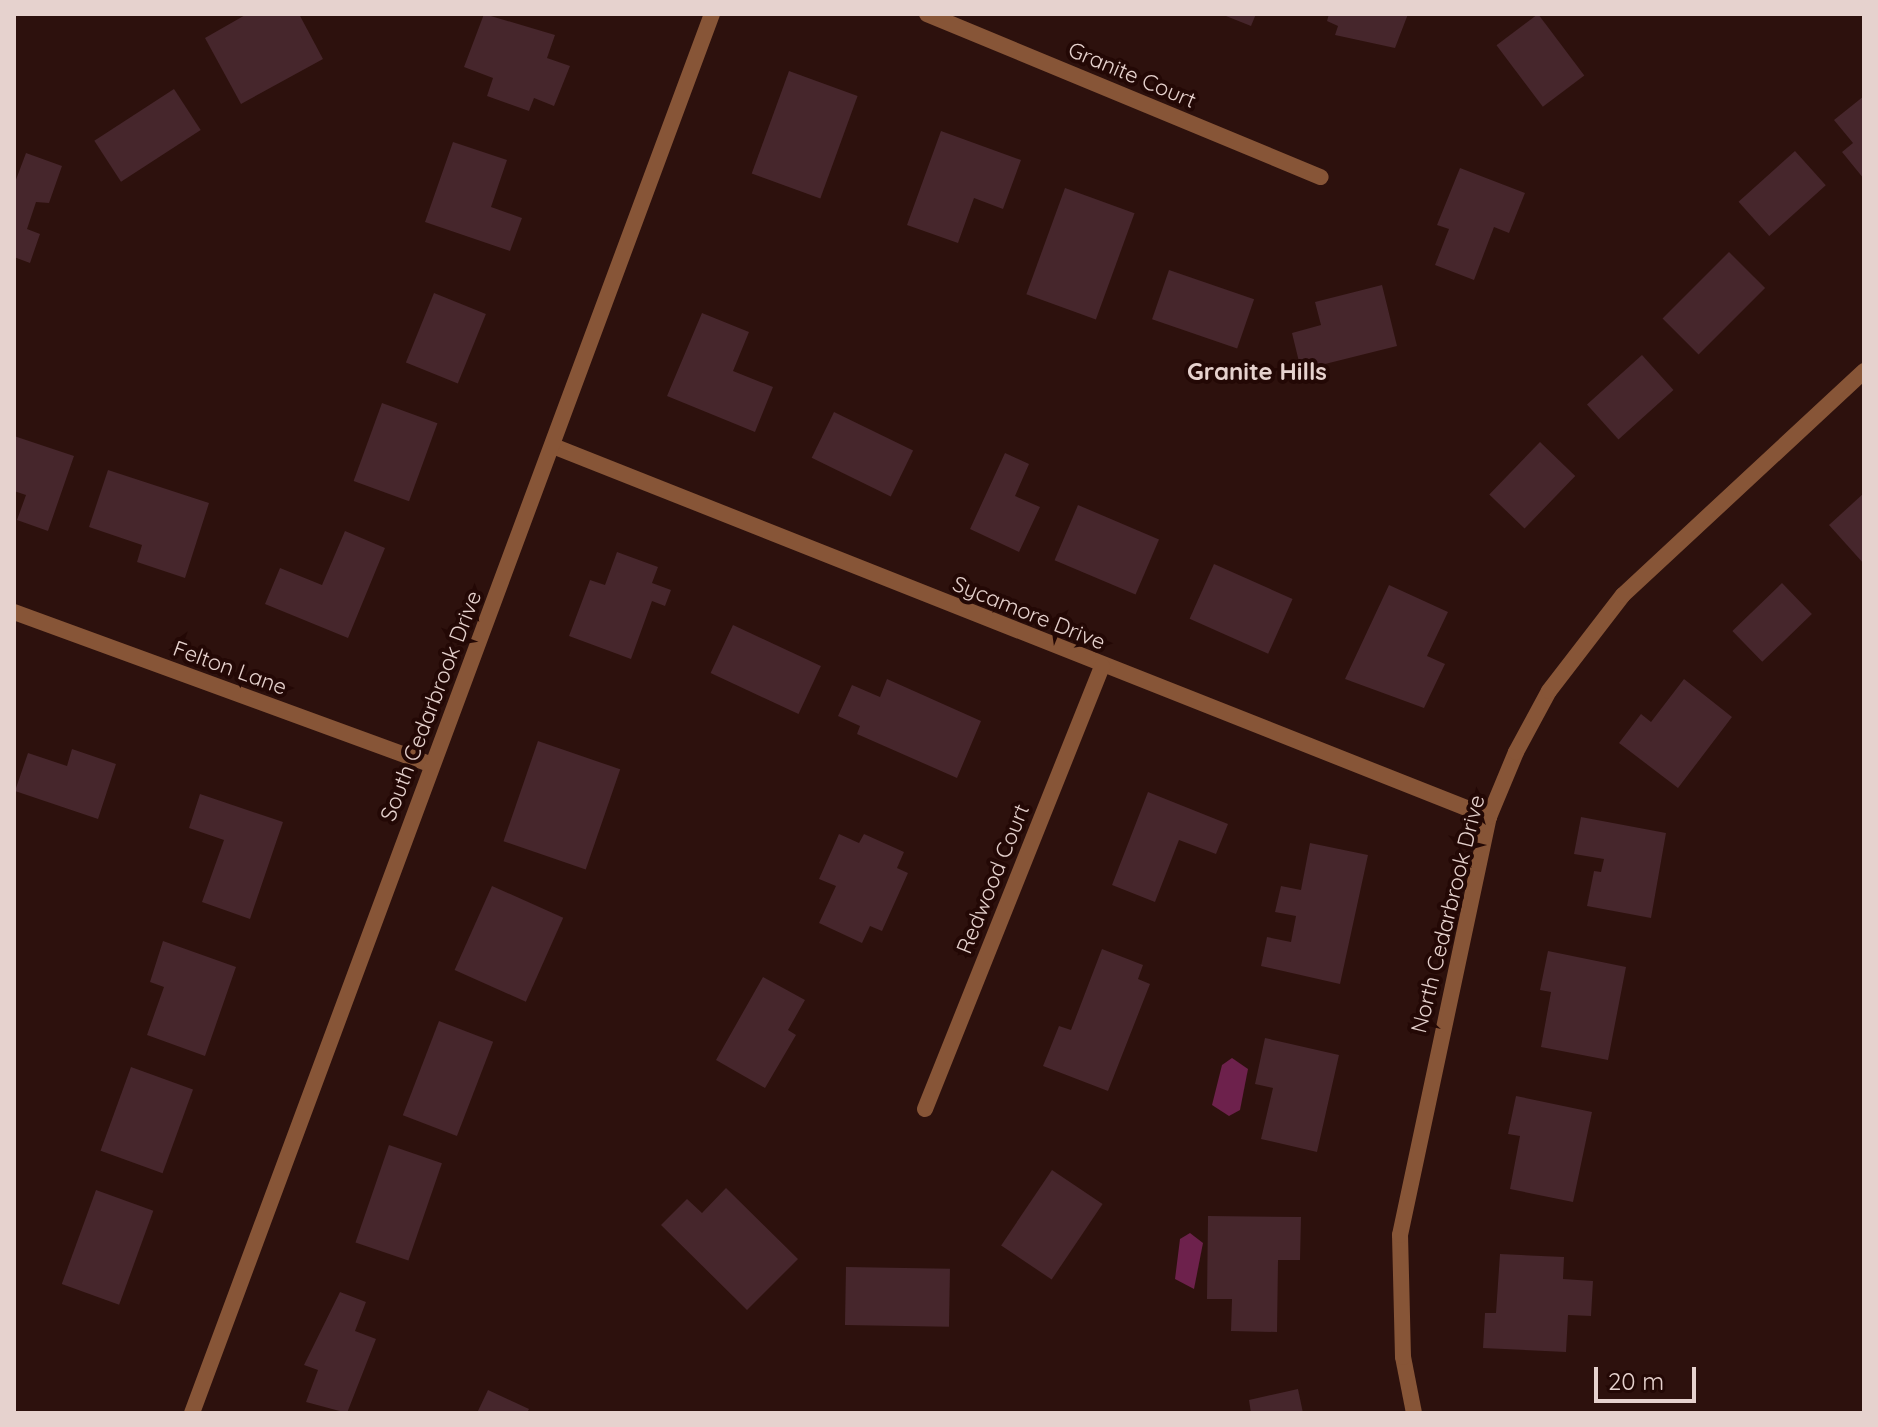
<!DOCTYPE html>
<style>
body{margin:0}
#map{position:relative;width:1878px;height:1427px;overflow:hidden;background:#2d110d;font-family:Quicksand,sans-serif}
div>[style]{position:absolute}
.water>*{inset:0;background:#6d214c}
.building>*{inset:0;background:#46262c;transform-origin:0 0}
.street>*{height:16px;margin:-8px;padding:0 8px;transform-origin:8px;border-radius:8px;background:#875537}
span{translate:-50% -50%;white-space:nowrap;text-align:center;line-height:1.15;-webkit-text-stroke:8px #230805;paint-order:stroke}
.street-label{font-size:22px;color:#e6d2ce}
.neighbourhood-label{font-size:24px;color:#e6d2ce;font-weight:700}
.frame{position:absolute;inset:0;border:16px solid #e6d2ce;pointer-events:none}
.scale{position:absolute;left:1594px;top:1367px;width:102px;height:36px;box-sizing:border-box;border:4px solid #e6d2ce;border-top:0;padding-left:10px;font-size:24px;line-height:28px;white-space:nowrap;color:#e6d2ce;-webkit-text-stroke:6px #230805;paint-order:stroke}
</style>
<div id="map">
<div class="water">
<i style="clip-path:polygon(1232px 1058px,1248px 1069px,1240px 1110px,1229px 1116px,1212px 1105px,1222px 1065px)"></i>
<i style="clip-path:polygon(1190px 1233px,1203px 1243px,1194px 1289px,1175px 1279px,1180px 1239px)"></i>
</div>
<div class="building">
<i style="clip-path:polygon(247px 14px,299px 14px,323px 59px,241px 104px,205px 38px)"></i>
<i style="clip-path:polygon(484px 14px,555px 35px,547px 58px,570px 66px,554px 106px,534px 98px,529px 111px,487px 96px,493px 78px,464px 67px)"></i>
<i style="clip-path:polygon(1221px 14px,1256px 14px,1251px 26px)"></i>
<i style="clip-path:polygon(1329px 14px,1408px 14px,1395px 48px,1335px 35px,1338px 26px,1327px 21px)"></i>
<i style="left:1538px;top:14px;width:77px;height:52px;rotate:53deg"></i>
<i style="left:789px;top:71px;width:73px;height:109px;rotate:20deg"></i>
<i style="left:174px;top:89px;width:49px;height:95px;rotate:57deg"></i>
<i style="clip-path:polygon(1864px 96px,1864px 179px,1842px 152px,1853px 143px,1834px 120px)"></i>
<i style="clip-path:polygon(941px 131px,1021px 160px,1003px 209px,974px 198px,958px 243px,907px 225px)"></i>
<i style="clip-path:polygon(453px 142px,507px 160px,491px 207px,522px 218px,510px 251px,425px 222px)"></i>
<i style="left:1795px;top:151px;width:46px;height:76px;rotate:48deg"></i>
<i style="clip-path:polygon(26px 153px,62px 166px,49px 203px,36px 202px,27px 229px,40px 234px,30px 263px,14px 257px,14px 185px)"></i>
<i style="clip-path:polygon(1460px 168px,1525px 193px,1509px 233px,1494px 227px,1474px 280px,1435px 265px,1449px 229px,1437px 225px)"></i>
<i style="left:1065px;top:188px;width:74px;height:113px;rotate:20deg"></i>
<i style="left:1729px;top:252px;width:51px;height:94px;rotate:45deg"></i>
<i style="left:1169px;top:270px;width:90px;height:52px;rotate:19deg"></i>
<i style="clip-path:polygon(1382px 285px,1397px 346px,1301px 370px,1292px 333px,1321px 325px,1315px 302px)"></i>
<i style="left:434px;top:293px;width:56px;height:75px;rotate:22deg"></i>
<i style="clip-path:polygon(702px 313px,749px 332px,733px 371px,773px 387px,755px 432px,667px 396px)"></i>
<i style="left:1642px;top:355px;width:47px;height:74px;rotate:48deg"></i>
<i style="left:382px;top:403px;width:59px;height:83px;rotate:20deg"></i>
<i style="left:834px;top:412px;width:88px;height:51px;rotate:26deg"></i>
<i style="clip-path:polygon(14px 436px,74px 456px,48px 531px,17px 520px,26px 495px,14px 491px)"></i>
<i style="left:1540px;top:442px;width:49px;height:73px;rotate:44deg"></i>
<i style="clip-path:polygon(1005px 453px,1029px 464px,1015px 496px,1040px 507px,1019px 552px,970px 529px)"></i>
<i style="clip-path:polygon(108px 470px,209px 503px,185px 578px,137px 562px,142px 545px,89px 527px)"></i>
<i style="clip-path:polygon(1864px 493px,1864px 564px,1829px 525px)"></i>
<i style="left:1078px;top:505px;width:88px;height:60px;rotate:23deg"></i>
<i style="clip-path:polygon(345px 531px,385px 548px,348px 638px,265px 604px,280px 568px,322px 585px)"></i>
<i style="clip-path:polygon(617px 552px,658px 567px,652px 583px,671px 590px,665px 606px,652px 601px,631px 659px,569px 636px,590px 580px,605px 585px)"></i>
<i style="left:1214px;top:564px;width:86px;height:60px;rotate:24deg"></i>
<i style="left:1782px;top:583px;width:43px;height:69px;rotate:46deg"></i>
<i style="clip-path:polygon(1389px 585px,1448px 612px,1427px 656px,1445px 664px,1424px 708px,1345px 679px)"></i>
<i style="left:733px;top:625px;width:97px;height:53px;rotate:25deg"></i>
<i style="clip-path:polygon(887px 679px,981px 721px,957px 778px,857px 734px,860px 726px,838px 716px,852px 685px,880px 697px)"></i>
<i style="clip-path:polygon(1684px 679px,1732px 717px,1678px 788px,1619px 743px,1641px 714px,1651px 722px)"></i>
<i style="left:538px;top:741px;width:87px;height:106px;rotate:19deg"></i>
<i style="clip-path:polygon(72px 749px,116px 764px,98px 819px,15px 791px,28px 753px,67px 766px)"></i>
<i style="clip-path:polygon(1148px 792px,1228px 824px,1216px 854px,1179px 840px,1155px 902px,1112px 885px)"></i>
<i style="clip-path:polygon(200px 794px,283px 822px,250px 919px,202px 902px,224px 840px,189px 828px)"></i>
<i style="clip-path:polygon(1581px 817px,1666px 833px,1651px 918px,1587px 906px,1594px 871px,1601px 872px,1604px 859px,1574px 854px)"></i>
<i style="clip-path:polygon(839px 834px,859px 843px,864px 834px,904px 852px,897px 868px,908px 873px,882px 931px,870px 926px,862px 943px,819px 923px,836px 886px,819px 879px)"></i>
<i style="clip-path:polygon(1310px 843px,1368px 855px,1340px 984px,1261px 966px,1267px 937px,1291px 942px,1296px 916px,1275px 912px,1281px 886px,1301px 890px)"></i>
<i style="left:492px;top:886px;width:78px;height:92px;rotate:24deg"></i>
<i style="clip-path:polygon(163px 941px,236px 967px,205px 1056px,147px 1035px,164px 987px,150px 982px)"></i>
<i style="clip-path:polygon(1102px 949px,1143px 965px,1138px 979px,1150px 984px,1108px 1091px,1043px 1066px,1059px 1026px,1071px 1030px)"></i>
<i style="clip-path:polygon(1548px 951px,1626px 967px,1608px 1060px,1541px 1047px,1551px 992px,1540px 990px)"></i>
<i style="clip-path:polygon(763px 977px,805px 1000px,788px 1030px,796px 1035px,765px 1088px,716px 1060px)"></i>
<i style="left:439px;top:1021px;width:58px;height:101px;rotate:21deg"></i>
<i style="clip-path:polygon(1265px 1038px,1339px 1055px,1317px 1152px,1261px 1139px,1273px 1088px,1255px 1084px)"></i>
<i style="left:131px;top:1067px;width:66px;height:89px;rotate:20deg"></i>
<i style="clip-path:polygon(1516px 1096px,1592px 1112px,1573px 1202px,1510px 1189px,1520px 1136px,1508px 1134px)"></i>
<i style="left:389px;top:1145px;width:56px;height:103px;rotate:19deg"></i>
<i style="left:1052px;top:1170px;width:61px;height:91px;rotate:34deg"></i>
<i style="clip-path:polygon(726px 1188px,798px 1259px,747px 1310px,661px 1225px,687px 1199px,702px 1213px)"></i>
<i style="left:96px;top:1190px;width:61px;height:100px;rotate:20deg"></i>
<i style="clip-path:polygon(1208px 1216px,1301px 1217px,1300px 1260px,1278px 1260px,1277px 1332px,1231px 1331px,1232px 1299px,1207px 1299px)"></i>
<i style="clip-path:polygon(1500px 1254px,1564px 1257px,1563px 1279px,1593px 1281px,1591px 1316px,1568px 1315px,1566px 1352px,1483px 1348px,1485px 1313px,1496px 1313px)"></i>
<i style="left:846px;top:1267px;width:104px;height:58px;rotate:1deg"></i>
<i style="clip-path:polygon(340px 1292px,366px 1302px,355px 1331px,376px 1339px,347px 1413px,306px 1402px,318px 1370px,304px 1365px)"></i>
<i style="clip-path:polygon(1298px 1389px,1303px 1413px,1251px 1413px,1249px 1400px)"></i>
<i style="clip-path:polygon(488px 1390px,529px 1409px,527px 1413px,477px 1413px)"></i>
</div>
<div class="street">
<i style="left:927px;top:14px;width:426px;rotate:22.5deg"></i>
<i style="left:553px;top:446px;width:1007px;rotate:21.62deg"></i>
<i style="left:14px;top:612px;width:444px;rotate:20.1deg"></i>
<i style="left:925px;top:1109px;width:477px;rotate:-68.2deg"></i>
<i style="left:192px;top:1413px;width:1493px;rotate:-69.61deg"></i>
<i style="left:1414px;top:1413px;width:57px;rotate:-101.1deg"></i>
<i style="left:1403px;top:1357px;width:122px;rotate:-91.4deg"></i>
<i style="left:1400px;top:1235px;width:427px;rotate:-78deg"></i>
<i style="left:1489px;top:817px;width:70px;rotate:-67.4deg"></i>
<i style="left:1516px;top:752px;width:69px;rotate:-61.6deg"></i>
<i style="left:1549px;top:691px;width:121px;rotate:-52.4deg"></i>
<i style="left:1623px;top:595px;width:329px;rotate:-42.9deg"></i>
</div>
<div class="street-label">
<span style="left:1132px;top:75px;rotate:23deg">Granite Court</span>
<span style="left:1029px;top:613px;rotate:22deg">Sycamore Drive</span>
<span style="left:230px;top:668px;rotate:20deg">Felton Lane</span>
<span style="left:431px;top:706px;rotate:-69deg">South Cedarbrook Drive</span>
<span style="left:993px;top:879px;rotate:-68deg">Redwood Court</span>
<span style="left:1448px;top:914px;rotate:-76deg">North Cedarbrook Drive</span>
</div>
<div class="neighbourhood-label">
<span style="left:1257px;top:372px">Granite Hills</span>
</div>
<div class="frame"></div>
<div class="scale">20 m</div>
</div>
